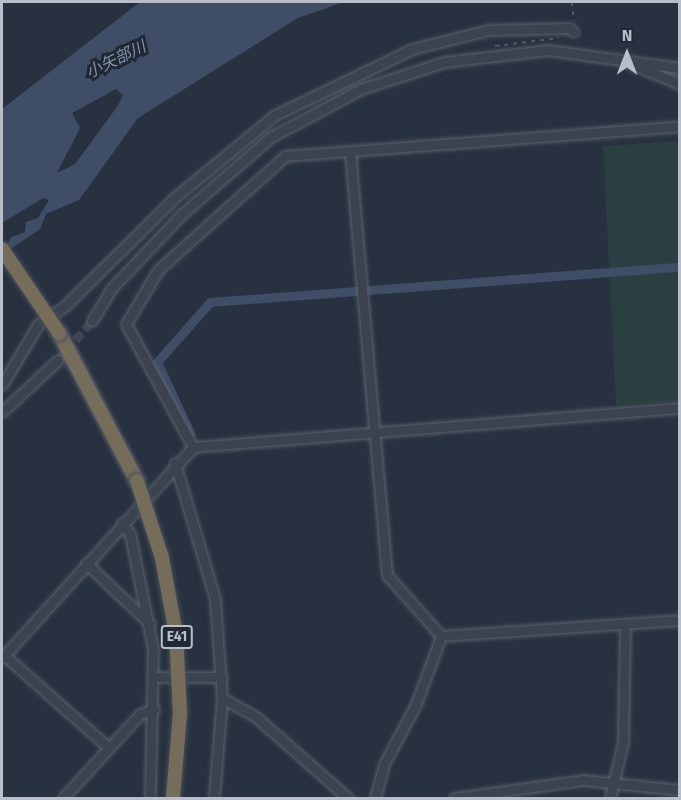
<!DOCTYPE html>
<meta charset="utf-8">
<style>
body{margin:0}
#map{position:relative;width:681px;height:800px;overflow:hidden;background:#28313f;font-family:"Fira Sans","Noto Sans JP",sans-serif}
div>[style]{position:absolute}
.green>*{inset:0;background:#2b3e41}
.water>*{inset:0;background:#404d67}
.canal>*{height:9px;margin:-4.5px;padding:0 4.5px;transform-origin:4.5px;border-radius:4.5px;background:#404d67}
.minor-tunnel>*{height:9px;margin-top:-4.5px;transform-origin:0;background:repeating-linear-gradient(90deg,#3e4654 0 9px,transparent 0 13.5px)}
.path>*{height:1.5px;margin-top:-0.75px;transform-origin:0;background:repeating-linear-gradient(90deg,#4a5b5f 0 4.5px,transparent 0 9px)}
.roads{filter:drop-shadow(0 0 2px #5a616d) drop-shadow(0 0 2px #5a616d)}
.minor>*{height:9px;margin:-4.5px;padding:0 4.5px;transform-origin:4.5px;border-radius:4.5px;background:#3c434f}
.highway>*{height:14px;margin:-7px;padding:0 7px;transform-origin:7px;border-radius:7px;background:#756c5a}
.bridges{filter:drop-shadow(0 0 2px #474e5a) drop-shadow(0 0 2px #474e5a)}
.highway-bridge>*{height:14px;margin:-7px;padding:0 7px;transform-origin:7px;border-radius:7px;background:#756c5a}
span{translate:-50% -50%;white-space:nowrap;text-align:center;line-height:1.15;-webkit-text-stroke:6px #212835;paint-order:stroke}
.shield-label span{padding:2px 4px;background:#212835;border:2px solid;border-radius:4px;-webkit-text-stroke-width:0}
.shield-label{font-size:14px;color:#b9beca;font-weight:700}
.water-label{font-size:16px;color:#8393ae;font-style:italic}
.frame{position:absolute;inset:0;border:3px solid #b9beca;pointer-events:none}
.north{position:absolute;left:597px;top:24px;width:60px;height:60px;-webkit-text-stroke:4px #212835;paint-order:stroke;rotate:0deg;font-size:16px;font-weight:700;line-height:24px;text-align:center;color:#b9beca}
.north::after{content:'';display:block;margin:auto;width:21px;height:27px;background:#b9beca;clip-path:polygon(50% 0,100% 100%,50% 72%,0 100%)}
</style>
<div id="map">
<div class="green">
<i style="clip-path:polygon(679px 141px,679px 401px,616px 405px,603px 146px)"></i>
</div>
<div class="water">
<i style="clip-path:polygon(evenodd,140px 2px,344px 2px,298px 18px,138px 118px,79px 200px,46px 214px,40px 229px,2px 255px,11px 237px,25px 232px,26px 222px,38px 218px,49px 200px,43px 198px,2px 223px,2px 109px,140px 2px,116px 89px,123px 95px,117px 107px,75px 164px,57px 173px,80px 128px,72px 113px,116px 89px)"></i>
</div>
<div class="canal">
<i style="left:190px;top:433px;width:78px;rotate:-114.9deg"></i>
<i style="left:157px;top:362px;width:80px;rotate:-48.5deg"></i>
<i style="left:210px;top:302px;width:471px;rotate:-4.3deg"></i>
</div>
<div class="minor-tunnel">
<i style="left:58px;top:360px;width:52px;rotate:-48.9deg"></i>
</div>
<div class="path">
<i style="left:572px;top:2px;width:19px;rotate:84deg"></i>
<i style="left:495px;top:46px;width:64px;rotate:-7.1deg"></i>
</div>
<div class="roads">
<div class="minor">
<i style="left:624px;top:61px;width:61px;rotate:22.3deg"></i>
<i style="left:350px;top:152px;width:425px;rotate:85deg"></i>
<i style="left:387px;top:575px;width:81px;rotate:48.5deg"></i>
<i style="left:92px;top:321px;width:37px;rotate:-59deg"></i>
<i style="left:111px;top:289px;width:103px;rotate:-46.6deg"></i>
<i style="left:182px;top:214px;width:118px;rotate:-40.9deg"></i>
<i style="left:271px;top:137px;width:102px;rotate:-28.1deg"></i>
<i style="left:361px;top:89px;width:87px;rotate:-18deg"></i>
<i style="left:444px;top:62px;width:105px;rotate:-6.6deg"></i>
<i style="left:548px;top:50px;width:133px;rotate:7.8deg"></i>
<i style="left:2px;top:385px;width:72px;rotate:-59.2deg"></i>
<i style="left:39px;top:323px;width:30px;rotate:-33deg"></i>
<i style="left:64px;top:307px;width:155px;rotate:-44.7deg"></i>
<i style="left:174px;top:198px;width:131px;rotate:-39.4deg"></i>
<i style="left:275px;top:115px;width:152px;rotate:-25.7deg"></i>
<i style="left:412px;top:49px;width:78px;rotate:-14deg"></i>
<i style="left:488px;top:30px;width:81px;rotate:-1.4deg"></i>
<i style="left:569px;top:28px;width:6px;rotate:39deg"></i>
<i style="left:2px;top:412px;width:76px;rotate:-42.9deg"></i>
<i style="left:193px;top:447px;width:140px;rotate:-118.6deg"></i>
<i style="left:126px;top:324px;width:63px;rotate:-59.3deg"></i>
<i style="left:158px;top:270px;width:171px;rotate:-41.9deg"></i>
<i style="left:285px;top:156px;width:396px;rotate:-4.3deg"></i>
<i style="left:175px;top:463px;width:142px;rotate:73.6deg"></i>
<i style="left:215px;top:599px;width:99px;rotate:86deg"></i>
<i style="left:222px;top:698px;width:100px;rotate:94.6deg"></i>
<i style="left:122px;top:523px;width:14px;rotate:54deg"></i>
<i style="left:130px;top:534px;width:117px;rotate:78.7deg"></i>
<i style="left:153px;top:649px;width:149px;rotate:91.2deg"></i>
<i style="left:86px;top:563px;width:88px;rotate:43.6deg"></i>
<i style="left:441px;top:636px;width:240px;rotate:-3.8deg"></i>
<i style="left:4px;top:655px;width:140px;rotate:41.5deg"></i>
<i style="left:2px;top:658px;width:285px;rotate:-47.8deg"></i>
<i style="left:193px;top:447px;width:489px;rotate:-4.6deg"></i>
<i style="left:154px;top:677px;width:68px"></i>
<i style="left:222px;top:698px;width:39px;rotate:29deg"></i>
<i style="left:256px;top:717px;width:123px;rotate:41.4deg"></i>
<i style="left:63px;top:798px;width:114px;rotate:-47.5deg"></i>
<i style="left:140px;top:714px;width:15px;rotate:-20deg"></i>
<i style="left:375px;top:798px;width:35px;rotate:-75deg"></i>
<i style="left:384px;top:764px;width:68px;rotate:-61.9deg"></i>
<i style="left:416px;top:704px;width:72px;rotate:-69.8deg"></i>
<i style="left:454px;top:798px;width:130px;rotate:-7.9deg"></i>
<i style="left:583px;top:780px;width:98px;rotate:5.9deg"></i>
<i style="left:610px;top:798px;width:57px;rotate:-76.9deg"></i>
<i style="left:623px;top:742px;width:117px;rotate:-89deg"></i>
</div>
<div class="highway">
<i style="left:59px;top:333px;width:167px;rotate:62.2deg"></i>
</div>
</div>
<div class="bridges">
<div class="highway-bridge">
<i style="left:2px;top:249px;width:102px;rotate:55.8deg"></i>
<i style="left:137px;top:481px;width:81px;rotate:72deg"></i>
<i style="left:162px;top:558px;width:77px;rotate:79.6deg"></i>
<i style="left:176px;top:634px;width:79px;rotate:87.1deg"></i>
<i style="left:180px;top:713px;width:85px;rotate:94.7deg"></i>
</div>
</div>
<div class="shield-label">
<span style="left:177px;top:637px">E41</span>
</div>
<div class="water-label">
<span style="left:116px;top:60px;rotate:-26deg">小矢部川</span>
</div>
<div class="frame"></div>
<div class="north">N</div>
</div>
